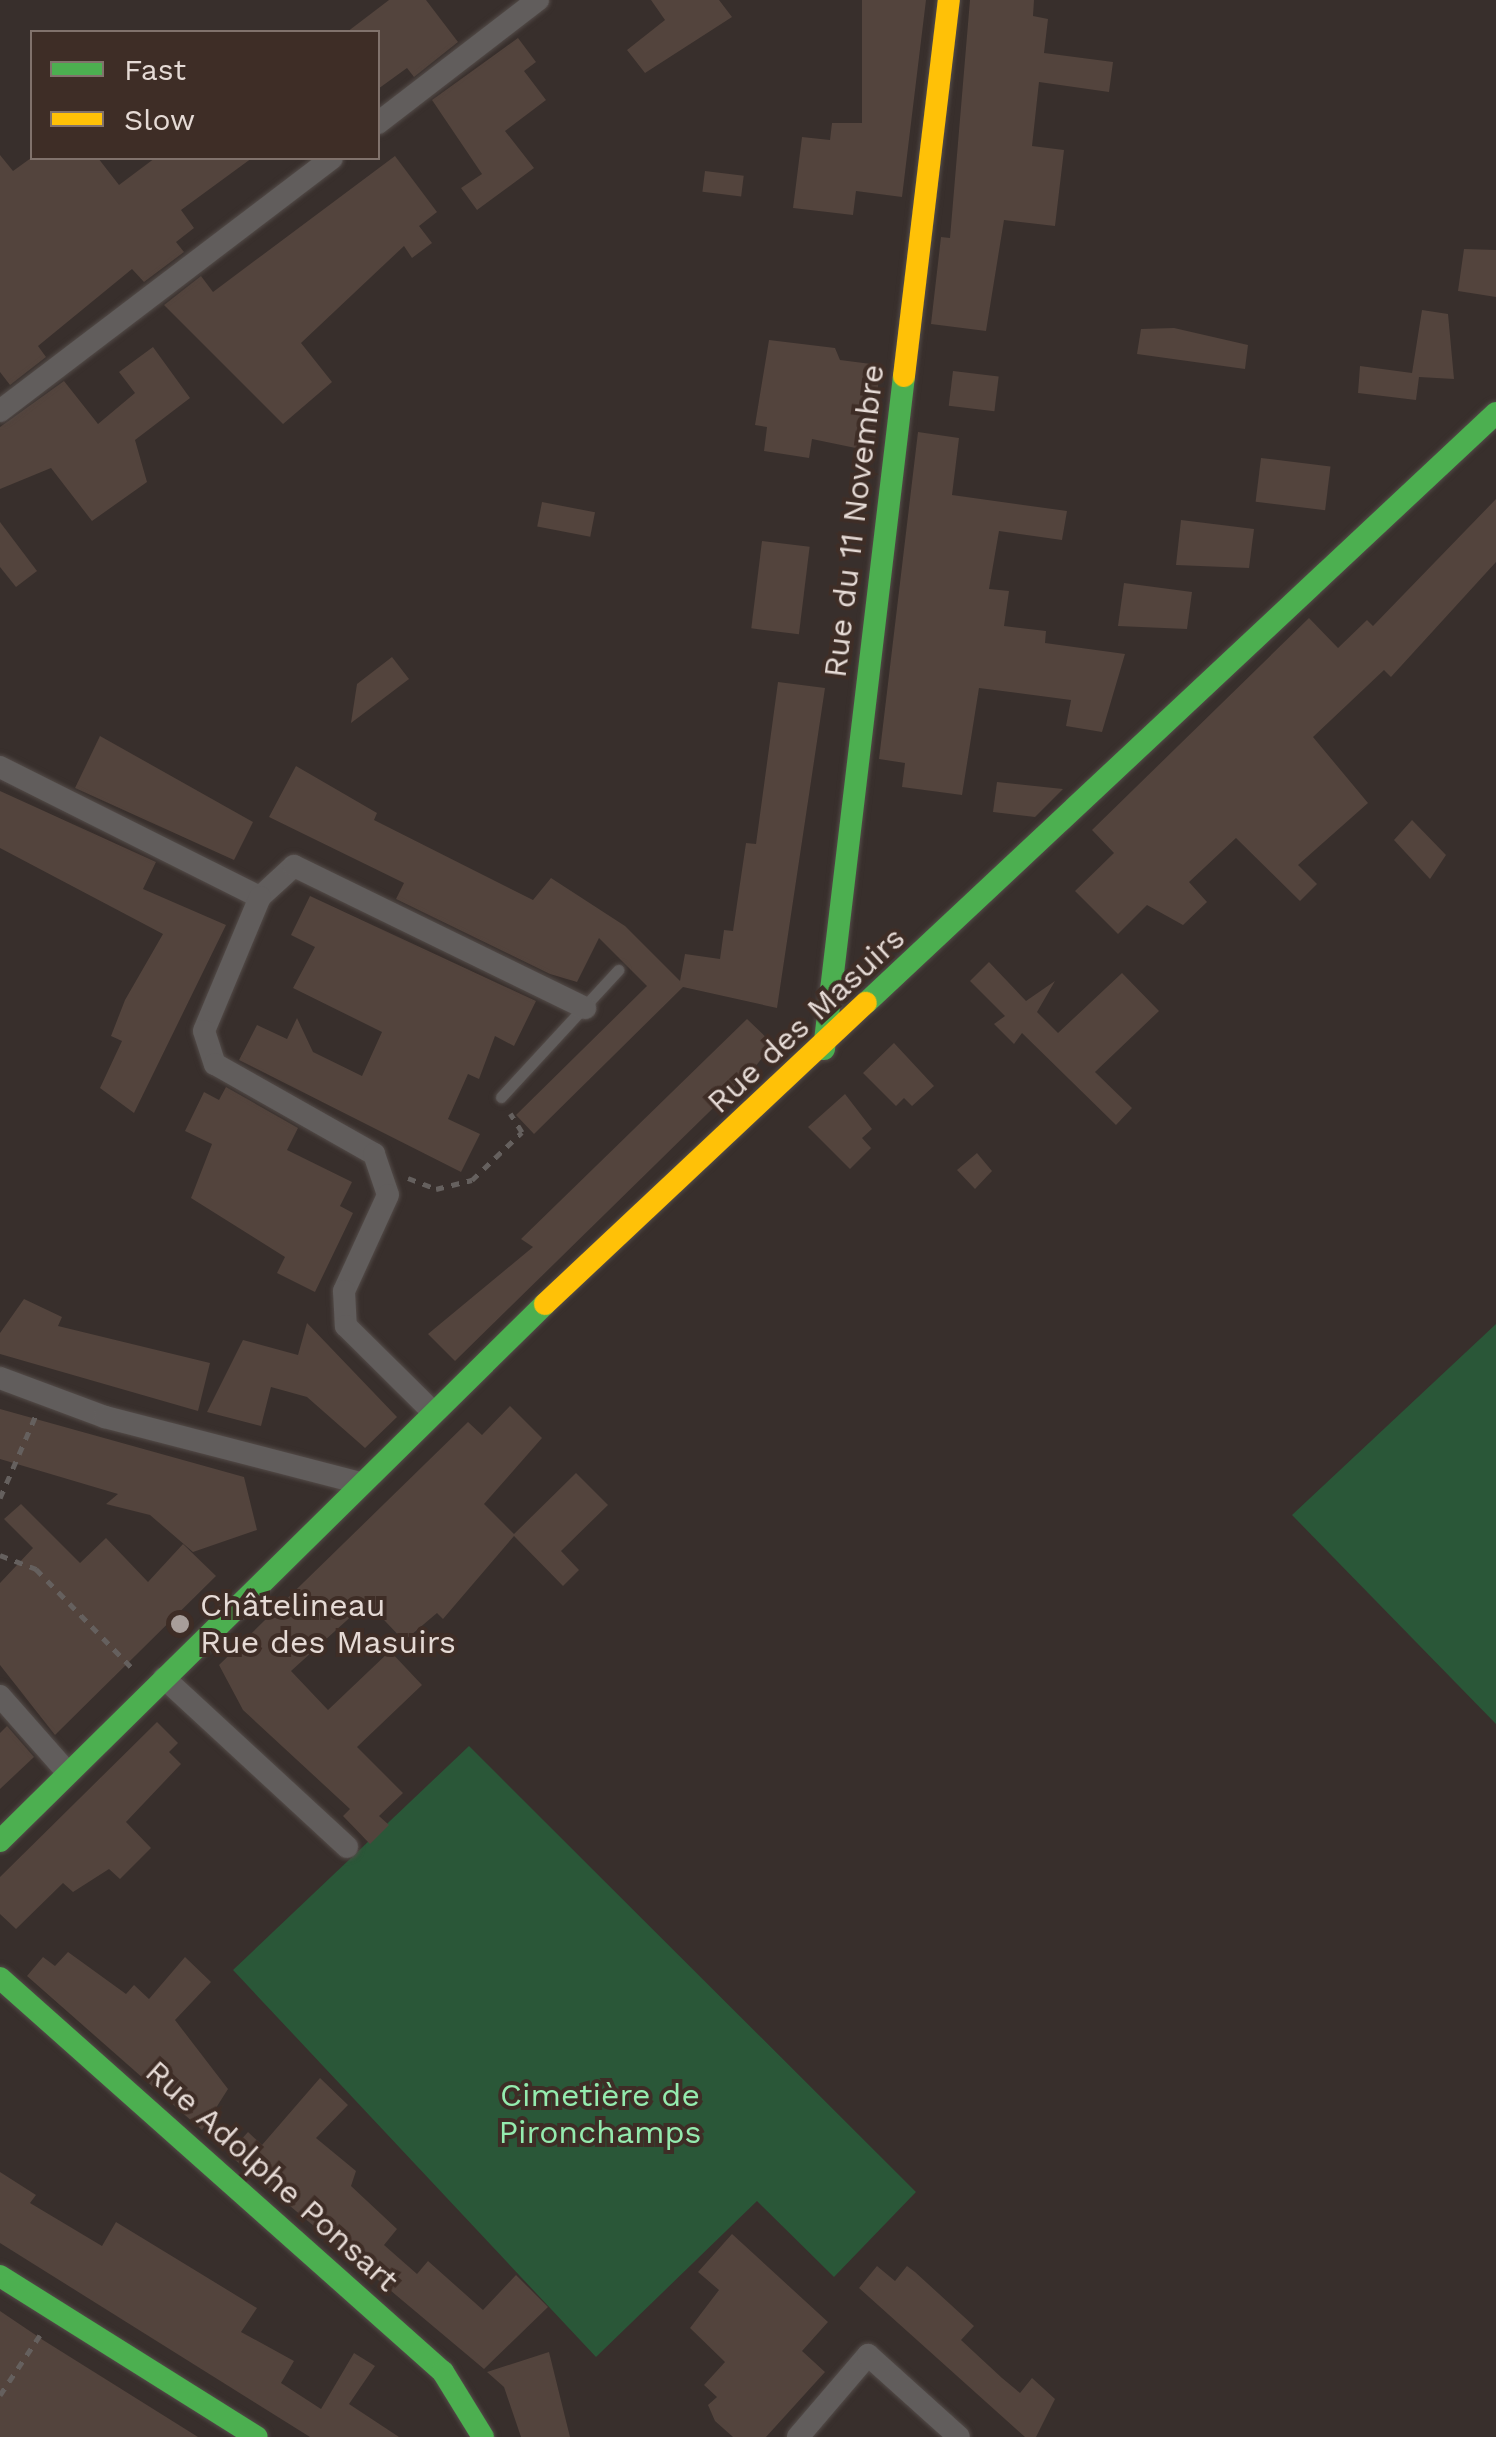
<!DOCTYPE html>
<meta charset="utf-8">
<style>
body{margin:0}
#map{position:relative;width:1496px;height:2437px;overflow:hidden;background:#382f2c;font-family:"Work Sans",sans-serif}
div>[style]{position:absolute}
.green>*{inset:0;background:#2a5738}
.building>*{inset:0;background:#53443d;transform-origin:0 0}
.path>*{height:5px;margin-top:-2.5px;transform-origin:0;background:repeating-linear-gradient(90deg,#65605e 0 8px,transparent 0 16px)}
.roads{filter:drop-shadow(0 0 2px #534b48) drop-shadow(0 0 2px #534b48)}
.lane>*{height:11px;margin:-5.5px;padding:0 5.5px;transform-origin:5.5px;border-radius:5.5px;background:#615d5c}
.street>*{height:22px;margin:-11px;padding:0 11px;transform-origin:11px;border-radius:11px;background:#615d5c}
.fast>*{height:22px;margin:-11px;padding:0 11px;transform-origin:11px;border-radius:11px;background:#4caf50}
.slow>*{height:22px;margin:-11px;padding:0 11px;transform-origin:11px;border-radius:11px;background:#ffc107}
.dots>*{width:28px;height:28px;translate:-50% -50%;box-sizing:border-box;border:5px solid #3e2d26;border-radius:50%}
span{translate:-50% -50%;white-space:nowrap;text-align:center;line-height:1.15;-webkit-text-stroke:8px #3e2d26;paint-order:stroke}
.street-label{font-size:32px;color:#e5dad5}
.poi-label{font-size:32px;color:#e5dad5}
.left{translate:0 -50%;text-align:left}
.park-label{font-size:32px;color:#94ebae}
.legend{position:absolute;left:30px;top:30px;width:350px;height:130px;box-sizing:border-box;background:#3e2d26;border:2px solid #81726c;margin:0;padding:12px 18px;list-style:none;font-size:30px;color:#e5dad5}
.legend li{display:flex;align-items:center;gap:20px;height:50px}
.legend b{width:50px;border:2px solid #81726c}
</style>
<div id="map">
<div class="green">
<i style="clip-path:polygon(1496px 1324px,1496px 1724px,1292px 1515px)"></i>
<i style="clip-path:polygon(469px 1746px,916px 2192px,834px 2277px,757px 2201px,596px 2357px,233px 1970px)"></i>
</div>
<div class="building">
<i style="clip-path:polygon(389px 0,426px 0,458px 42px,414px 77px,407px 68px,378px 89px,378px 32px,347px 32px)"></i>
<i style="clip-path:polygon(651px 0,719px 0,732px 17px,645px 73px,627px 50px,665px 20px)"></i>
<i style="clip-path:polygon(862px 0,926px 0,902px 197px,856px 191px,853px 215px,793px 208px,802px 137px,830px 140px,832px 123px,862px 123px)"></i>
<i style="clip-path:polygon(970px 0,1034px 0,1033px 16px,1048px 19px,1044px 53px,1113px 62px,1109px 92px,1039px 82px,1032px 146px,1064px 150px,1055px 226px,1004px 220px,986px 331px,931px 324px,941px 237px,950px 238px)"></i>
<i style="clip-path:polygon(518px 38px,536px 62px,524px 71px,546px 100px,505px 131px,534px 168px,477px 210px,461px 188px,482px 174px,432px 100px)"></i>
<i style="clip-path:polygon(0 155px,13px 171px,31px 158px,98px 158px,119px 185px,155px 158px,252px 158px,181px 210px,194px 228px,176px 242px,184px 252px,144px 282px,132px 269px,38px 346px,46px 357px,10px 385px,0 372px)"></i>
<i style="clip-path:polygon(395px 156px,437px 212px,419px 226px,432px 243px,412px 258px,404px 246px,301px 343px,332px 382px,283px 424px,164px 305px,201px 276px,213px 292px)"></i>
<i style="left:705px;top:171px;width:39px;height:21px;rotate:7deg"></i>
<i style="clip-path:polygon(1464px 249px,1496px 250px,1496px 297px,1458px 291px)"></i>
<i style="clip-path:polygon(1422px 310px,1448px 314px,1454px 379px,1419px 377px,1416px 400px,1358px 393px,1360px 366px,1412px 373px)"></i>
<i style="clip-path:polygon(1174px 328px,1248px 345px,1245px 369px,1137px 354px,1141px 329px)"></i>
<i style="clip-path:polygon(769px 340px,835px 348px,840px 360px,879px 365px,875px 452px,812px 439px,809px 458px,764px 451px,767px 427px,755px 425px)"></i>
<i style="clip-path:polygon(153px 347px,190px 398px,135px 440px,147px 482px,92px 521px,51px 468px,0 489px,0 427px,64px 381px,98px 424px,135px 393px,119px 372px)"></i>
<i style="left:953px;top:371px;width:46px;height:35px;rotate:7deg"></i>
<i style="clip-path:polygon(918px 432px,959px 438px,952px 495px,1067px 511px,1062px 540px,999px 531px,989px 589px,1009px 591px,1004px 626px,1046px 631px,1045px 643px,1125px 654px,1102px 732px,1066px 726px,1071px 700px,979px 688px,962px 795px,902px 787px,905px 763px,879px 759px)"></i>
<i style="left:1261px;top:458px;width:70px;height:44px;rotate:7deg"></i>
<i style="clip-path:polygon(1496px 499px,1496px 562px,1391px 677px,1384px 670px,1313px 737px,1368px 803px,1298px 865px,1317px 884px,1300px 901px,1236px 838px,1189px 882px,1207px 902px,1183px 925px,1147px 905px,1118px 934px,1075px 891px,1114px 853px,1092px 830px,1309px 618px,1338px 648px,1367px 620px,1373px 626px)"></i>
<i style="left:542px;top:502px;width:54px;height:25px;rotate:11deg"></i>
<i style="clip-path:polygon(1181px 520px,1254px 529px,1249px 568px,1176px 565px)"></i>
<i style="clip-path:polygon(0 522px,37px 571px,16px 587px,0 567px)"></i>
<i style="left:762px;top:541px;width:48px;height:88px;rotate:7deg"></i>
<i style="clip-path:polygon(1124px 583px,1192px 592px,1187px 629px,1118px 626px)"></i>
<i style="clip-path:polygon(392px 657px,409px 679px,351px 723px,357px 684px)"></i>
<i style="clip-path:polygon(778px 682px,825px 688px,777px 1008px,683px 987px,534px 1134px,516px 1115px,647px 986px,599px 938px,577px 982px,550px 974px,396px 899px,404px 883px,269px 817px,296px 766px,377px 813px,374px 820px,533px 900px,551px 878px,625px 926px,680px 981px,685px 954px,720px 959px,724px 930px,733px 931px,746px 843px,756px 844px)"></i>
<i style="clip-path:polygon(100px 736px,253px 822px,234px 860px,75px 788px)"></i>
<i style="clip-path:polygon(997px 782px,1063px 789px,1035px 817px,993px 812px)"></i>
<i style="clip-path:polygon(0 791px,156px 862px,143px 889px,226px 925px,134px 1113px,100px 1088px,122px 1041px,111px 1036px,125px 1000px,163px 934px,0 848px)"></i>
<i style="clip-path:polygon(1412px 820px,1446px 855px,1430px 879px,1394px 840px)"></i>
<i style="clip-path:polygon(310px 896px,536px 1001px,514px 1046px,495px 1036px,479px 1079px,468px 1074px,448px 1119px,480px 1134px,461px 1172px,239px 1060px,257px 1025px,287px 1039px,297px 1018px,313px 1052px,362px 1076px,382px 1032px,293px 988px,315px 947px,291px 935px)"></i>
<i style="clip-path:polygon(989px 962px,1026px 1001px,1055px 981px,1037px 1012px,1058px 1033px,1122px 973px,1159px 1011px,1095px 1072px,1132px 1108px,1116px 1125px,1022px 1033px,1014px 1044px,994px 1024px,1005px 1016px,970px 981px)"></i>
<i style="clip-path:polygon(747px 1019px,773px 1044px,755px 1067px,455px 1361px,428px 1334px,533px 1247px,521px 1239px)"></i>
<i style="clip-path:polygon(894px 1043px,934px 1086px,912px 1106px,904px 1098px,896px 1106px,863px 1073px)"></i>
<i style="clip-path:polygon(226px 1087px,298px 1128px,287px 1150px,352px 1182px,340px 1206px,353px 1213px,315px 1292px,277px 1273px,285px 1257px,191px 1198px,212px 1144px,185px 1131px,204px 1092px,219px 1100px)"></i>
<i style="clip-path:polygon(845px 1094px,872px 1129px,862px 1138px,871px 1148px,850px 1169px,808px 1127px)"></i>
<i style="clip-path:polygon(977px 1153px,992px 1171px,975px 1189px,957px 1170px)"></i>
<i style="clip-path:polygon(24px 1299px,62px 1317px,58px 1326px,210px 1363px,198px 1411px,0 1354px,0 1333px)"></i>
<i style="clip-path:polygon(307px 1323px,397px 1417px,365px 1448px,307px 1397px,271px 1387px,261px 1426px,207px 1412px,243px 1340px,298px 1355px)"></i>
<i style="clip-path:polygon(510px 1406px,542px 1438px,484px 1504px,514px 1534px,576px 1473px,608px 1505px,561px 1551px,579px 1570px,563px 1586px,514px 1536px,443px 1619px,437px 1613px,404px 1641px,367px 1602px,291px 1671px,328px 1710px,390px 1651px,422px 1685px,357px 1747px,403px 1793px,379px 1816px,389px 1825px,370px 1844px,343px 1816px,350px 1809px,243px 1710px,219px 1665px,468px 1422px,482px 1435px)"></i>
<i style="clip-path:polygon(0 1409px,244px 1477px,257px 1530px,193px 1552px,150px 1515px,106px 1504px,118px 1494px,0 1459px)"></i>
<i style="clip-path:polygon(21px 1504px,80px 1563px,106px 1538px,148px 1582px,183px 1544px,216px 1576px,55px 1735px,0 1665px,0 1583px,33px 1548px,4px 1519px)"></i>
<i style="clip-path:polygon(157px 1722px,178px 1743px,169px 1752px,181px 1764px,126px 1822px,151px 1848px,120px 1879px,109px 1869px,73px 1892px,63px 1883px,16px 1929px,0 1914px,0 1877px)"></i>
<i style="clip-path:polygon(7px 1726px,34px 1757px,0 1789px,0 1733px)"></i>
<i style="clip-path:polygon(68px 1952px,126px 1994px,134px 1985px,149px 1999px,185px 1957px,211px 1982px,175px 2020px,228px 2089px,202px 2130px,27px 1976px,43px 1957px,55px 1966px)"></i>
<i style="clip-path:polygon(320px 2078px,348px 2105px,316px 2138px,356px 2171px,351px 2186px,397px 2229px,384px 2245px,417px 2274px,428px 2261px,483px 2310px,516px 2275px,548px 2307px,484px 2369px,228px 2154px,248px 2132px,262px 2145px)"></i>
<i style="clip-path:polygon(0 2172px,36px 2195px,30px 2203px,102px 2246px,116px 2222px,257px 2308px,241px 2332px,294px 2361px,281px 2383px,321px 2409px,354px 2353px,375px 2366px,349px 2404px,399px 2437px,310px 2437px,0 2243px)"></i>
<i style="clip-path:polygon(732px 2234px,828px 2322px,802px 2351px,825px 2372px,766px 2437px,733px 2437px,715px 2421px,708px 2405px,717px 2397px,704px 2385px,725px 2362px,690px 2328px,719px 2290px,698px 2272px)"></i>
<i style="clip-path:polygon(877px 2266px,895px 2281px,907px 2266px,915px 2272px,974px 2326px,961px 2340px,1002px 2378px,1020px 2393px,1032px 2378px,1055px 2399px,1036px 2437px,1025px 2437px,859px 2288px)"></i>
<i style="clip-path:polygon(0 2311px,43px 2340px,198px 2437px,0 2437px)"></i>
<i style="clip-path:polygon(549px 2352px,570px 2437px,521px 2437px,504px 2387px,487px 2372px)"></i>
</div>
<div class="path">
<i style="left:408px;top:1178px;width:30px;rotate:21deg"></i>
<i style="left:436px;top:1189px;width:37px;rotate:-14deg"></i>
<i style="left:472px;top:1180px;width:69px;rotate:-43.8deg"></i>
<i style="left:522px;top:1132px;width:22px;rotate:-122deg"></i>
<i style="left:0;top:1498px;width:90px;rotate:-66.6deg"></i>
<i style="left:0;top:1555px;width:39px;rotate:21deg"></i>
<i style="left:36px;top:1569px;width:138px;rotate:45.9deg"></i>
<i style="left:0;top:2395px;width:72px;rotate:-56.3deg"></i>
</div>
<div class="roads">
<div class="lane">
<i style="left:501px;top:1097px;width:173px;rotate:-47.3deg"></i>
</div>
<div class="street">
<i style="left:378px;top:123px;width:202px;rotate:-37.6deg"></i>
<i style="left:0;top:411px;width:417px;rotate:-37.3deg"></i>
<i style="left:0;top:767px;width:291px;rotate:26.6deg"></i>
<i style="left:260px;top:897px;width:46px;rotate:-42.4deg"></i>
<i style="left:294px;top:866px;width:324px;rotate:26deg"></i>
<i style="left:260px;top:897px;width:145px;rotate:112.7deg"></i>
<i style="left:204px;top:1031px;width:35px;rotate:72deg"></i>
<i style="left:215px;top:1064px;width:183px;rotate:29.5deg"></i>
<i style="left:374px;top:1154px;width:43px;rotate:71.1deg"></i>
<i style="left:388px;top:1195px;width:106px;rotate:114.6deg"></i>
<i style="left:344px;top:1291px;width:35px;rotate:87deg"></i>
<i style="left:346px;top:1326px;width:122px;rotate:44.7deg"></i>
<i style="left:0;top:1378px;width:112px;rotate:20.4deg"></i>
<i style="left:105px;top:1417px;width:264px;rotate:14.5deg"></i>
<i style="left:164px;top:1678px;width:249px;rotate:42.7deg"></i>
<i style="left:0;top:1696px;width:103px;rotate:48.6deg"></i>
<i style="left:798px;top:2437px;width:108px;rotate:-49.5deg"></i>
<i style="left:868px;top:2355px;width:122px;rotate:42deg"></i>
</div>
<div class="fast">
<i style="left:866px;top:1003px;width:863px;rotate:-43.12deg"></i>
<i style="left:824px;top:1049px;width:678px;rotate:-83.22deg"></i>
<i style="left:0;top:1841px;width:765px;rotate:-44.58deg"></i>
<i style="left:0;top:1978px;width:593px;rotate:41.65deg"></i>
<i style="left:443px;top:2372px;width:76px;rotate:58.4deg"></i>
<i style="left:0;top:2276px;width:303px;rotate:32.1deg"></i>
</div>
<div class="slow">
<i style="left:904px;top:376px;width:379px;rotate:-83.2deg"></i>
<i style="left:545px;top:1304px;width:440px;rotate:-43.2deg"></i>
</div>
</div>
<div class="dots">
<i style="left:180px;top:1624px;background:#a89e9a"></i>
</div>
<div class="street-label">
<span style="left:854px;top:521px;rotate:-83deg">Rue du 11 Novembre</span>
<span style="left:806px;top:1020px;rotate:-43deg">Rue des Masuirs</span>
<span style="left:272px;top:2176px;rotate:42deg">Rue Adolphe Ponsart</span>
</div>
<div class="poi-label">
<span class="left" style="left:200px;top:1624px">Châtelineau<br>Rue des Masuirs</span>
</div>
<div class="park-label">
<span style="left:600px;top:2114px">Cimetière de<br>Pironchamps</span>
</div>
<ul class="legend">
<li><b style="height:12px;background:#4caf50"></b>Fast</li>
<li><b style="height:12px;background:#ffc107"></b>Slow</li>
</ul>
</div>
